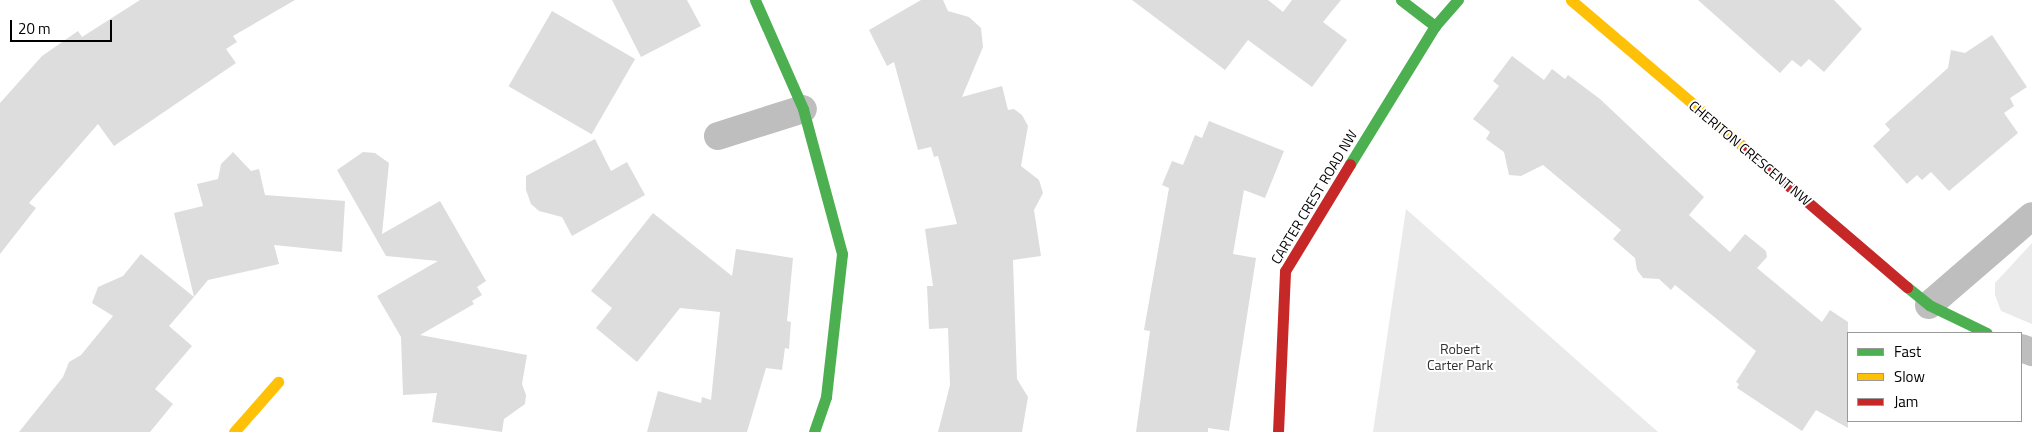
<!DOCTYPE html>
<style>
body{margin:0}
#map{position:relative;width:2032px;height:432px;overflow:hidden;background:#fff;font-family:"Titillium Web",sans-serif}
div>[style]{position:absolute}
.green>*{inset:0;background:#eaeaea}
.building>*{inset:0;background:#ddd;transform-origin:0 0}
.street>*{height:28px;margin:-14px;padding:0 14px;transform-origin:14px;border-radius:14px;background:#bebebe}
.fast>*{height:11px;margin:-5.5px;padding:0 5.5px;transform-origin:5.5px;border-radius:5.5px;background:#4caf50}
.slow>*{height:11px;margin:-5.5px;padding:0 5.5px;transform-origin:5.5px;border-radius:5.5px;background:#ffc107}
.jam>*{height:11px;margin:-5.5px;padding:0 5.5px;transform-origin:5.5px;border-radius:5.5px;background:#c62828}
span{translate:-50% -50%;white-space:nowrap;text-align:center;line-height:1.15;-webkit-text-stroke:4px #fff;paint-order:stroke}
.street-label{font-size:14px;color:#000}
.park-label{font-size:14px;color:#303030}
.legend{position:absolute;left:1847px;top:332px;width:175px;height:90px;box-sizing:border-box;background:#fff;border:1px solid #999;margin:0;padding:6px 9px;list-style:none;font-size:15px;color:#000}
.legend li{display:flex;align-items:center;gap:10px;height:25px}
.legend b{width:25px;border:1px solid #999}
.scale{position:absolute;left:10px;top:20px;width:102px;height:22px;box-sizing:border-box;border:2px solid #000;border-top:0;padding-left:6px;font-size:15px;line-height:18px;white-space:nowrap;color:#000;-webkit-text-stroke:4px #fff;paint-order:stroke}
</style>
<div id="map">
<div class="green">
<i style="clip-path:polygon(1406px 209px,1658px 432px,1373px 432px)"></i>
<i style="clip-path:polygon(2032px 243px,2032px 324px,2001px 311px,1995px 295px,1995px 283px)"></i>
</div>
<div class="building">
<i style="clip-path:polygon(140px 0,295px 0,233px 36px,237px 42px,226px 49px,236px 63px,114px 146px,98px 124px,29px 203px,36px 208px,0 254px,0 103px,42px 56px,78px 31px,82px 37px)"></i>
<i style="clip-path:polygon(612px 0,687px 0,701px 26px,641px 57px)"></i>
<i style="clip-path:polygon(921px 0,943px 0,948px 11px,969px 17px,981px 28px,983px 47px,962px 97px,1002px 86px,1008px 110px,1014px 109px,1022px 115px,1028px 126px,1021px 166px,1039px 180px,1043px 193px,1034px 210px,1041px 256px,1013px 260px,1017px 379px,1028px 397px,1022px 432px,938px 432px,950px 385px,948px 328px,929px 329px,927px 286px,933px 286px,925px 229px,957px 224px,938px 156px,934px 157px,931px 147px,918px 150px,894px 62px,887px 66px,869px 30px)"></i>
<i style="clip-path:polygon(1132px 0,1268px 0,1283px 12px,1292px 0,1341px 0,1323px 22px,1347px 40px,1312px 87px,1248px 40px,1225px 70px)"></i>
<i style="clip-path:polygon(1698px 0,1834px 0,1862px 29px,1824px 72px,1809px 59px,1801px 67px,1792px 60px,1780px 73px)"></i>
<i style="left:552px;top:11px;width:96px;height:87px;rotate:30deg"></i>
<i style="clip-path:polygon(1992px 35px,2027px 87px,2010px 98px,2014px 106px,2004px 113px,2018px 133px,1949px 191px,1931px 172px,1922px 180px,1917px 175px,1907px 184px,1873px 146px,1890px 130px,1885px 124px,1948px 68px,1951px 50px,1965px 53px)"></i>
<i style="clip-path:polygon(1512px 56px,1544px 80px,1552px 69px,1565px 79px,1568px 75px,1600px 99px,1704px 197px,1689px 215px,1730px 252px,1745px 234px,1766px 251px,1767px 257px,1757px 268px,1822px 322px,1830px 310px,1848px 322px,1848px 428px,1816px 410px,1802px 431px,1737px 388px,1739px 384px,1736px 382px,1756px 351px,1675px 285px,1671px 290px,1659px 279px,1643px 278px,1637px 270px,1635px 258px,1613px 239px,1621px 230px,1543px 165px,1521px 176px,1509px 175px,1504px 152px,1486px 139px,1490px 132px,1473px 119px,1499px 86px,1493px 81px)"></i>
<i style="clip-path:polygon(1209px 121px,1284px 151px,1265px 198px,1244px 190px,1233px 254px,1256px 258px,1229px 431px,1208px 428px,1208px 432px,1136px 432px,1150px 331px,1144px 330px,1169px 188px,1162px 185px,1172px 161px,1183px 165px,1195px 135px,1202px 138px)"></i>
<i style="clip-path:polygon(595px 139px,611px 171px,627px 162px,645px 195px,572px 236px,562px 217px,539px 211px,531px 204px,526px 190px,526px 176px)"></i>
<i style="clip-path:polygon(233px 152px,251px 171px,259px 169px,265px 195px,345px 201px,342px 252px,274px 245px,279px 264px,208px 280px,194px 297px,174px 213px,203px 206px,197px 184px,218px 179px,221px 164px)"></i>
<i style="clip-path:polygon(363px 152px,375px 153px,389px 163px,382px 234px,440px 201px,486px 281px,477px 287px,482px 295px,472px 301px,474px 304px,420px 335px,527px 355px,522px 384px,526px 395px,525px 404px,504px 419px,502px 432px,432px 422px,437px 393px,403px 395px,401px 337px,377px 296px,438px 261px,386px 256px,337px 170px)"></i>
<i style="clip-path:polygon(653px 213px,732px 276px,736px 249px,793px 258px,787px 321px,791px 322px,789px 349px,785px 348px,782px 370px,766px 368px,747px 432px,647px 432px,658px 391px,701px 403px,702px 397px,711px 400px,720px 312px,680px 308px,637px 362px,596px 328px,612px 308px,591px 291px)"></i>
<i style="clip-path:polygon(141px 254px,194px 297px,169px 326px,192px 346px,155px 389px,173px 404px,150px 432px,19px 432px,63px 377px,69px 362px,81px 355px,113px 316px,92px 303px,98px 287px,123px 276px)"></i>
</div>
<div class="street">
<i style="left:718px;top:136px;width:89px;rotate:-17.6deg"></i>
<i style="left:1929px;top:305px;width:136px;rotate:-40.8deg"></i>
<i style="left:2021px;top:348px;width:12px;rotate:20deg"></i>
</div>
<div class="fast">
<i style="left:755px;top:0;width:119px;rotate:66.2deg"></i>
<i style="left:803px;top:109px;width:150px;rotate:74.9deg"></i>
<i style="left:842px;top:254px;width:144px;rotate:96.4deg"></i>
<i style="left:826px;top:397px;width:37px;rotate:109deg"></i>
<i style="left:1401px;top:0;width:43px;rotate:37.4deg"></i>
<i style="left:1350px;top:164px;width:162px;rotate:-58.4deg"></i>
<i style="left:1435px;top:26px;width:35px;rotate:-49deg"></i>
<i style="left:1907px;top:287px;width:28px;rotate:39deg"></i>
<i style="left:1929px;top:305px;width:64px;rotate:25.8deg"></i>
</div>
<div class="slow">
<i style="left:1571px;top:0;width:231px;rotate:40.4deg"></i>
<i style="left:234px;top:432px;width:67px;rotate:-48.7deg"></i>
</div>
<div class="jam">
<i style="left:1747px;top:150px;width:211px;rotate:40.6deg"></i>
<i style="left:1278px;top:432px;width:161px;rotate:-87.5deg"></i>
<i style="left:1285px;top:271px;width:125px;rotate:-58.7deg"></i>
</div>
<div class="street-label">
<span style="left:1750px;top:153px;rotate:40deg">CHERITON CRESCENT NW</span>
<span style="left:1314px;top:197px;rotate:-59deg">CARTER CREST ROAD NW</span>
</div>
<div class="park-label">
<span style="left:1460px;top:357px">Robert<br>Carter Park</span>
</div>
<ul class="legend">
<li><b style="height:6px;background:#4caf50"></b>Fast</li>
<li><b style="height:6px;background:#ffc107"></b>Slow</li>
<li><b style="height:6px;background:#c62828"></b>Jam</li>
</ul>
<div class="scale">20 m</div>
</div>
